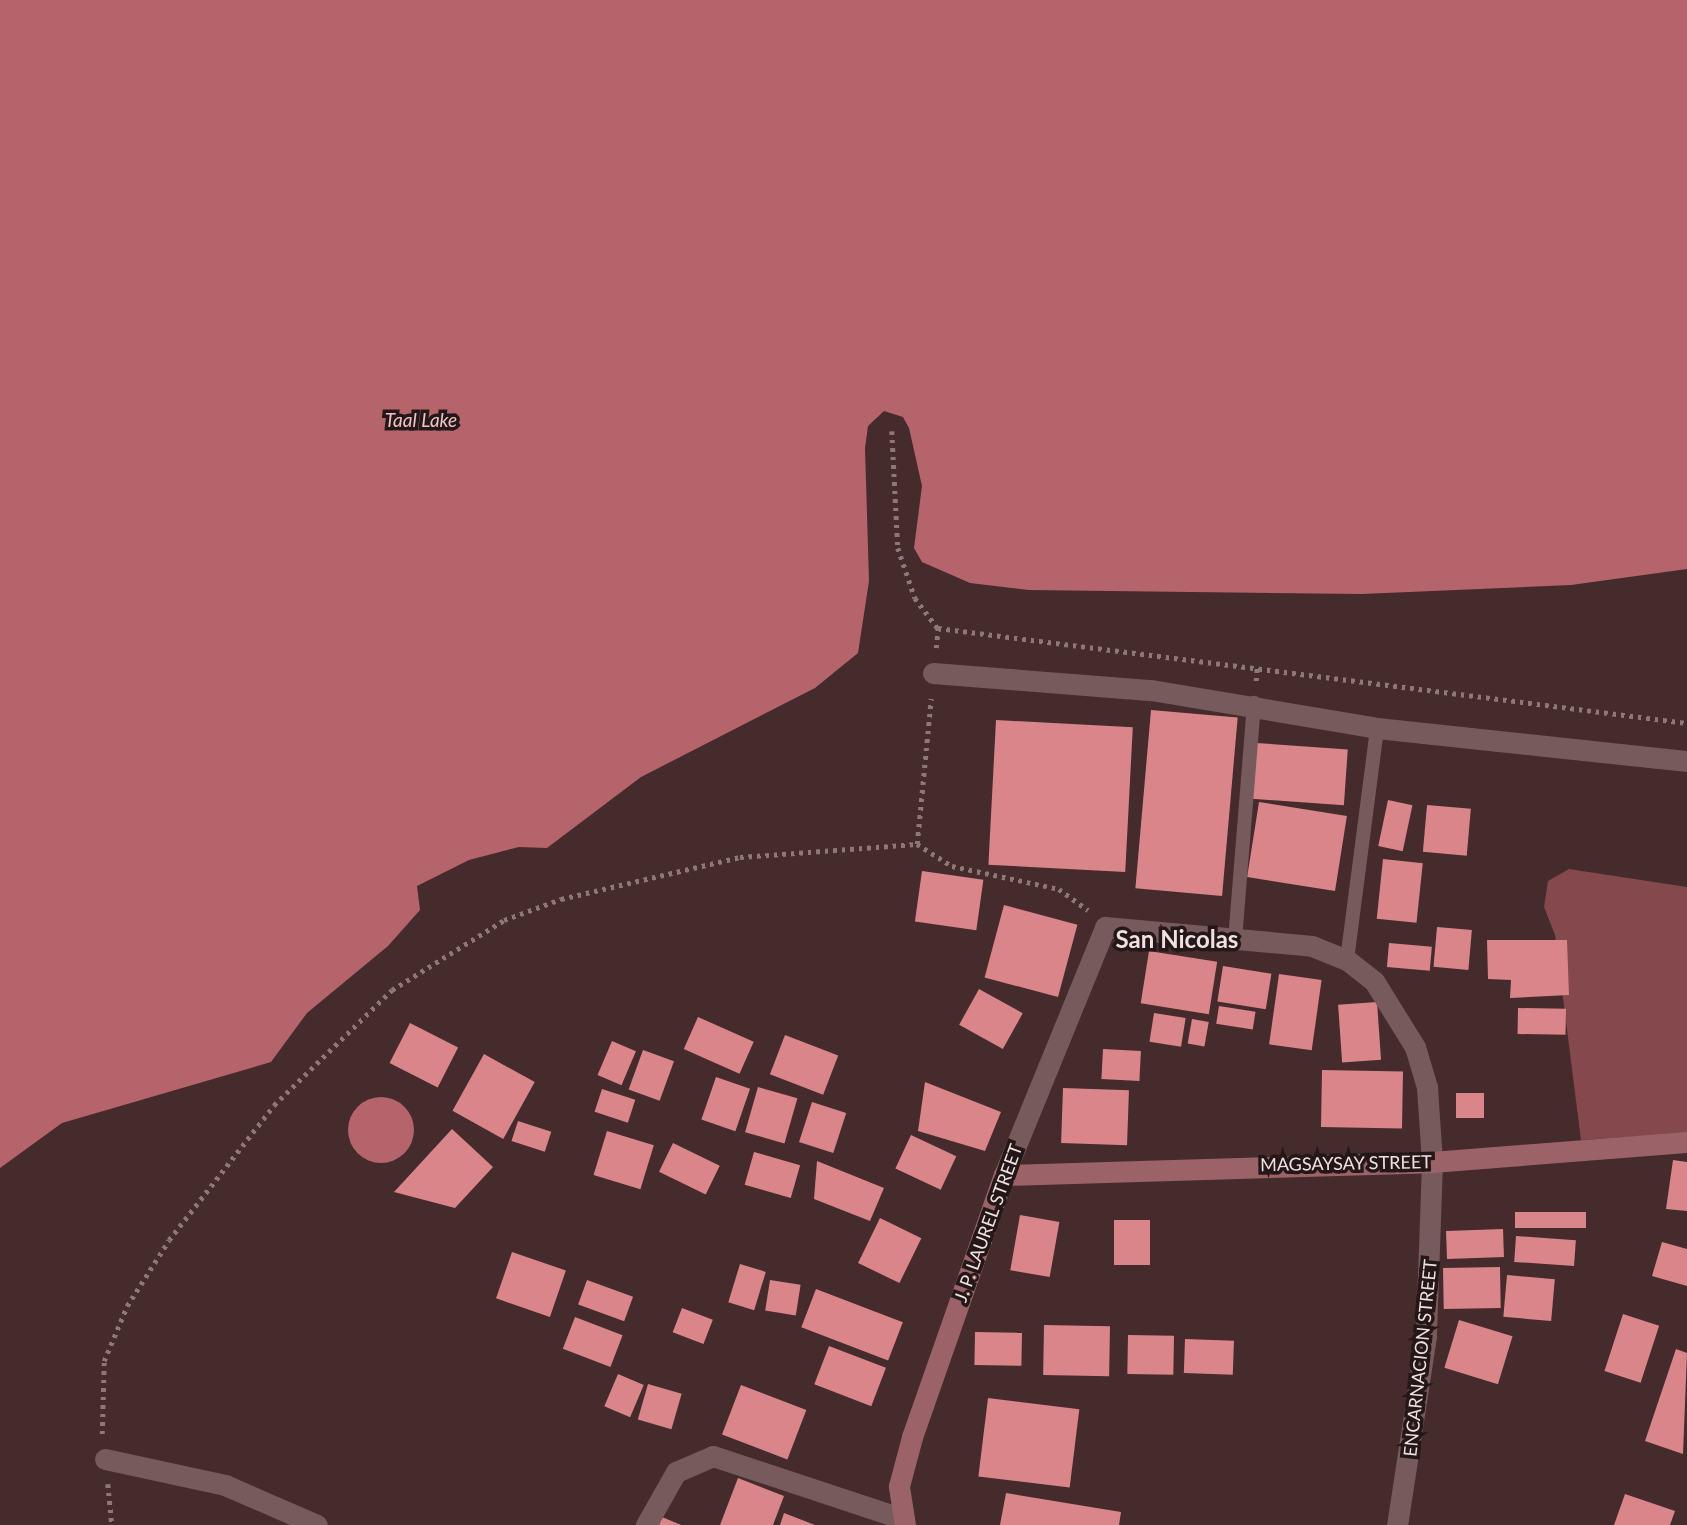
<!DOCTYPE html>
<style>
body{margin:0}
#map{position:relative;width:1687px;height:1525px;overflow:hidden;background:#452b2c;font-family:Lato,sans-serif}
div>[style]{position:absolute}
.green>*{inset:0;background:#84484d}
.water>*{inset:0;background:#b6646b}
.round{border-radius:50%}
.building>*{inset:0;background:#da858a;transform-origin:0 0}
.path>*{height:4.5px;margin-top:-2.25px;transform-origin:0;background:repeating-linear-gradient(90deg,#8e7778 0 3.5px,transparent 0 8.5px)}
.lane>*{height:14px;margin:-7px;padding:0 7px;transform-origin:7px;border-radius:7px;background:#775a5b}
.street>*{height:21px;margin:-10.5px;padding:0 10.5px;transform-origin:10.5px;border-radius:10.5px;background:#775a5b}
.secondary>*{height:21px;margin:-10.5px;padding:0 10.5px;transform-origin:10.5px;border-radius:10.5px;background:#9b6367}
span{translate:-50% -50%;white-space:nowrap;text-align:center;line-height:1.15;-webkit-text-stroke:7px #231718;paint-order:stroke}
.street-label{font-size:18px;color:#f2e0e0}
.water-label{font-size:19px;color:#f1c1c3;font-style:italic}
.district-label{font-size:24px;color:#f2e0e0;font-weight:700}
</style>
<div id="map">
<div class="green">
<i style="clip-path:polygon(1569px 869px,1687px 887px,1687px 1133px,1581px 1140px,1555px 935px,1544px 907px,1548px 881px)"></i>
</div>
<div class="water">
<i style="clip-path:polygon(0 0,1687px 0,1687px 569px,1571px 585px,1362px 594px,1029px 590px,970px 583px,922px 562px,914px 548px,922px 486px,909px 428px,903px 417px,884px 411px,868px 426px,865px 448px,869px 581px,858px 653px,815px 688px,641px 777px,547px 848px,519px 847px,469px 860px,417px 886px,420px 910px,388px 946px,307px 1013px,271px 1062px,62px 1123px,0 1168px)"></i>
<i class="round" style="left:348px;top:1097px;width:66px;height:66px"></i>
</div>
<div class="building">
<i style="left:1151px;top:710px;width:87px;height:179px;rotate:5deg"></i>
<i style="left:996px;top:720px;width:137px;height:145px;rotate:3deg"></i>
<i style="left:1256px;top:743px;width:92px;height:56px;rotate:4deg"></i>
<i style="left:1388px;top:800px;width:25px;height:47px;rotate:12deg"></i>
<i style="left:1259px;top:802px;width:89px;height:76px;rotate:9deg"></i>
<i style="left:1427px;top:805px;width:44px;height:47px;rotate:5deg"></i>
<i style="left:1383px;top:859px;width:40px;height:60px;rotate:6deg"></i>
<i style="left:922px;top:871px;width:62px;height:51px;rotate:8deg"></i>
<i style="left:1004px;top:905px;width:76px;height:75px;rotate:15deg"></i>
<i style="left:1437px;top:927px;width:35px;height:40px;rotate:5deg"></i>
<i style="clip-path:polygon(1487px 940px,1567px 940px,1569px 995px,1510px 998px,1511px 980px,1488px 979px)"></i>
<i style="left:1389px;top:943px;width:43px;height:24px;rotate:5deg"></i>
<i style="left:1149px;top:951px;width:69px;height:53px;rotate:9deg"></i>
<i style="left:1223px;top:966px;width:49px;height:36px;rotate:9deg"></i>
<i style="left:1279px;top:974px;width:43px;height:71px;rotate:8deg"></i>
<i style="left:979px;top:989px;width:50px;height:41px;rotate:29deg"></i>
<i style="left:1377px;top:1002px;width:58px;height:39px;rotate:86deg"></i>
<i style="left:1219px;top:1006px;width:37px;height:18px;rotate:9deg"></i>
<i style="left:1518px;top:1008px;width:48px;height:26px;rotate:1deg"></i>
<i style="left:1154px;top:1013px;width:32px;height:29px;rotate:9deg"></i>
<i style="left:698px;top:1017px;width:61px;height:35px;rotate:24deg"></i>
<i style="left:1192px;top:1019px;width:17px;height:25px;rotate:10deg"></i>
<i style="left:410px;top:1023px;width:54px;height:45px;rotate:27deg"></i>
<i style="left:785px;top:1035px;width:57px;height:42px;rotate:21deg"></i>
<i style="left:612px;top:1041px;width:26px;height:37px;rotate:23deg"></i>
<i style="left:1103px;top:1049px;width:38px;height:30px;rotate:3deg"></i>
<i style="left:643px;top:1050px;width:33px;height:42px;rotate:20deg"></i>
<i style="left:484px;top:1054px;width:58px;height:65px;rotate:29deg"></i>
<i style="left:1322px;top:1070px;width:81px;height:57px;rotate:1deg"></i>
<i style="left:716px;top:1077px;width:36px;height:45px;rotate:19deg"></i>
<i style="clip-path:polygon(925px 1082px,1001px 1112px,985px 1151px,918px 1131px)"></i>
<i style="left:758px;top:1087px;width:41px;height:47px;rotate:16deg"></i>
<i style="left:1063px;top:1088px;width:66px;height:55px;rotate:2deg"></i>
<i style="left:602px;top:1089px;width:35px;height:24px;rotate:18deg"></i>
<i style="left:1484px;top:1093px;width:25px;height:28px;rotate:90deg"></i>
<i style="left:812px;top:1102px;width:36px;height:42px;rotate:18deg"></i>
<i style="left:518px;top:1121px;width:35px;height:21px;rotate:18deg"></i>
<i style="clip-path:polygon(452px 1129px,493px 1167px,455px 1208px,394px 1192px)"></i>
<i style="left:607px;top:1131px;width:49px;height:46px;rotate:17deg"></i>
<i style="left:911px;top:1135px;width:50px;height:37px;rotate:25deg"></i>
<i style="left:673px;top:1143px;width:52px;height:32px;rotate:26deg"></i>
<i style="left:754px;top:1152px;width:48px;height:34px;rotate:16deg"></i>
<i style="clip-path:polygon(1673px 1160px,1687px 1162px,1687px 1211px,1666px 1209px)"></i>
<i style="clip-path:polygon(817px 1161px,884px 1188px,870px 1221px,814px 1199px)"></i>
<i style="left:1515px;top:1212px;width:71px;height:16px"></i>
<i style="left:1020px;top:1215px;width:40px;height:56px;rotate:10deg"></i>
<i style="left:880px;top:1218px;width:46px;height:50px;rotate:26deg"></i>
<i style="left:1114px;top:1220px;width:36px;height:45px"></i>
<i style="left:1503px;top:1229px;width:28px;height:57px;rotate:88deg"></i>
<i style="left:1516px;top:1236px;width:60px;height:26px;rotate:4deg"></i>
<i style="clip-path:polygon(1662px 1242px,1687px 1249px,1687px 1286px,1652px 1276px)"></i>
<i style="left:512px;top:1252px;width:57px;height:49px;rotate:19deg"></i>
<i style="left:740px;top:1264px;width:27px;height:40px;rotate:17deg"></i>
<i style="left:1500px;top:1267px;width:41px;height:57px;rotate:89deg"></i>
<i style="left:1507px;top:1275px;width:48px;height:42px;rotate:5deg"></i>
<i style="left:587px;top:1280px;width:49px;height:26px;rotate:20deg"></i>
<i style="left:770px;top:1280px;width:31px;height:31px;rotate:9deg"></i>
<i style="left:816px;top:1289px;width:93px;height:41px;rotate:21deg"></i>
<i style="left:682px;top:1308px;width:33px;height:26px;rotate:21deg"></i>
<i style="left:1623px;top:1314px;width:38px;height:60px;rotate:18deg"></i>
<i style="left:575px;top:1317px;width:51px;height:34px;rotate:21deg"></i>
<i style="left:1459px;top:1320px;width:56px;height:50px;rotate:17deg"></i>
<i style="left:1044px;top:1325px;width:66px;height:50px;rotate:1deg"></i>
<i style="left:975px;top:1332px;width:47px;height:33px;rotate:1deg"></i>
<i style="left:1128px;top:1335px;width:46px;height:39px;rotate:1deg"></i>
<i style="left:1185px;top:1339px;width:49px;height:34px;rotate:2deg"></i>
<i style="left:829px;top:1346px;width:61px;height:41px;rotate:21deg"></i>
<i style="clip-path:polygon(1676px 1349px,1687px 1353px,1683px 1454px,1645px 1441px)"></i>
<i style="left:618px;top:1374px;width:28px;height:35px;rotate:23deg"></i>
<i style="left:648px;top:1384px;width:35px;height:37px;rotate:16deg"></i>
<i style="left:741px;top:1385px;width:70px;height:53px;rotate:21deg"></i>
<i style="left:988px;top:1398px;width:92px;height:79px;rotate:7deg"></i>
<i style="clip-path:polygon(738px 1478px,784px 1496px,773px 1525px,720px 1525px)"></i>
<i style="clip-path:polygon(1006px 1493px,1121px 1512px,1119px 1525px,1000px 1525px)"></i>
<i style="clip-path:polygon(1625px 1494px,1675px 1511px,1670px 1525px,1614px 1525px)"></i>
<i style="clip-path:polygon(784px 1513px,815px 1525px,780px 1525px)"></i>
<i style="clip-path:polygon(662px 1517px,681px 1525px,659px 1525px)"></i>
</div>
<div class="path">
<i style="left:892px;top:431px;width:117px;rotate:87.1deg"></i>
<i style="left:898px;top:548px;width:53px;rotate:71.2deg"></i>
<i style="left:915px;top:598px;width:38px;rotate:53deg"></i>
<i style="left:938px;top:628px;width:755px;rotate:7.23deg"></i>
<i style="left:936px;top:648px;width:20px;rotate:-84deg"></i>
<i style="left:1256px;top:681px;width:16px;rotate:-86deg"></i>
<i style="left:917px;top:844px;width:146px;rotate:-84.5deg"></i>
<i style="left:102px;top:1434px;width:73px;rotate:-88.4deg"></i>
<i style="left:104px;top:1361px;width:60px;rotate:-67.3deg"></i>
<i style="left:127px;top:1306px;width:78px;rotate:-57.5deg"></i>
<i style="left:169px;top:1240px;width:171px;rotate:-52.1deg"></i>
<i style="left:274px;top:1105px;width:165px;rotate:-44.3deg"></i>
<i style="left:392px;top:990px;width:132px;rotate:-32deg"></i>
<i style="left:504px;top:920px;width:61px;rotate:-20.2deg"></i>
<i style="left:561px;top:899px;width:184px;rotate:-13.2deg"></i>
<i style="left:740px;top:857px;width:177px;rotate:-4.2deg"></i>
<i style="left:917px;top:844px;width:41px;rotate:32.2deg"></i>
<i style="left:952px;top:866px;width:109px;rotate:12.1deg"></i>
<i style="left:1059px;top:889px;width:36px;rotate:36deg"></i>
<i style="left:108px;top:1484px;width:41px;rotate:84.4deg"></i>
</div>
<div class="lane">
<i style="left:1235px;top:940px;width:238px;rotate:-85.4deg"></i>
<i style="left:1347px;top:960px;width:234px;rotate:-82.6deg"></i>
</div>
<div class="street">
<i style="left:933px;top:673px;width:219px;rotate:4.5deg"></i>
<i style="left:1151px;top:690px;width:229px;rotate:9.5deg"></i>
<i style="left:1377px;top:728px;width:312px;rotate:6.1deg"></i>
<i style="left:1004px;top:1175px;width:268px;rotate:-67.8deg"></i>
<i style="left:1105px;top:927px;width:208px;rotate:5.2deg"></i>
<i style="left:1312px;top:946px;width:38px;rotate:22deg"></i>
<i style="left:1347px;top:960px;width:34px;rotate:38deg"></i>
<i style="left:1374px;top:981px;width:78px;rotate:58.2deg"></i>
<i style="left:1415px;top:1047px;width:42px;rotate:73.3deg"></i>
<i style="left:1427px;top:1087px;width:75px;rotate:86.2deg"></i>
<i style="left:1432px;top:1162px;width:174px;rotate:92deg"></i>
<i style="left:1426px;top:1336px;width:191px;rotate:98.7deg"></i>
<i style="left:105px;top:1459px;width:123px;rotate:12.2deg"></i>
<i style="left:225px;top:1485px;width:100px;rotate:23.5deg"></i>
<i style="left:646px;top:1525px;width:61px;rotate:-60.5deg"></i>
<i style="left:676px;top:1472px;width:40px;rotate:-23.4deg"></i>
<i style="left:713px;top:1456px;width:198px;rotate:18.3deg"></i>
</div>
<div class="secondary">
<i style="left:905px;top:1525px;width:39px;rotate:-99deg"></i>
<i style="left:899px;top:1486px;width:51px;rotate:-75.1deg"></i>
<i style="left:912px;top:1437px;width:278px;rotate:-70.7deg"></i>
<i style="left:1004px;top:1175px;width:428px;rotate:-1.7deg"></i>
<i style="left:1432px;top:1162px;width:256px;rotate:-4.5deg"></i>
</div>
<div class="street-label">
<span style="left:1346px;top:1163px;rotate:-1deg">MAGSAYSAY STREET</span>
<span style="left:988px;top:1223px;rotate:-70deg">J. P. LAUREL STREET</span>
<span style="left:1420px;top:1358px;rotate:-84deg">ENCARNACION STREET</span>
</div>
<div class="water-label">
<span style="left:421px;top:420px">Taal Lake</span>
</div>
<div class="district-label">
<span style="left:1177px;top:939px">San Nicolas</span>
</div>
</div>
